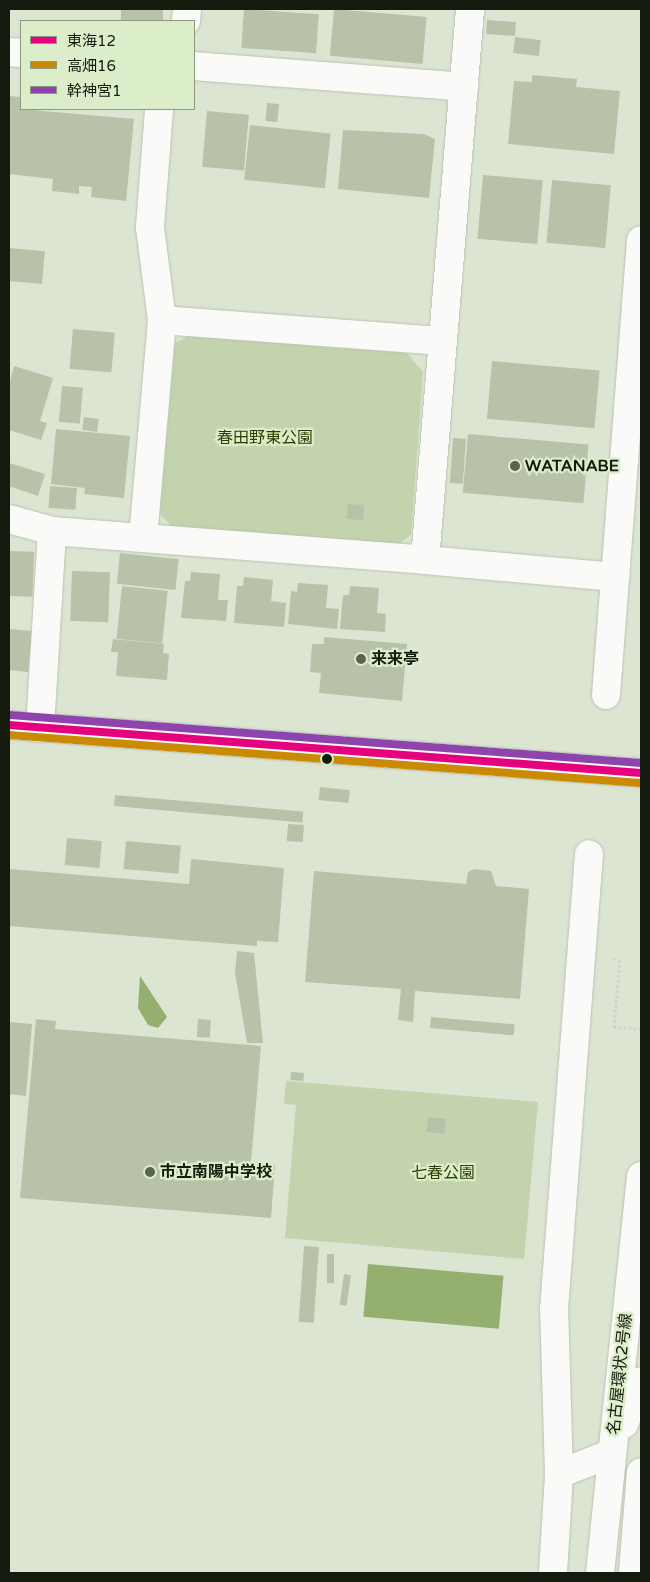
<!DOCTYPE html>
<meta charset="utf-8">
<style>
body{margin:0}
#map{position:relative;width:650px;height:1582px;overflow:hidden;background:#dce5d2;font-family:"Varela Round","Noto Sans JP",sans-serif}
div>[style]{position:absolute}
.green>*{inset:0;background:#c2d3ad}
.water>*{inset:0;background:#95af6f;transform-origin:0 0}
.building>*{inset:0;background:#b7c2a9;transform-origin:0 0}
.path>*{height:3px;margin-top:-1.5px;transform-origin:0;background:repeating-linear-gradient(90deg,#d1d4ce 0 2.5px,transparent 0 5px)}
.roads{filter:drop-shadow(0 0 1px #bac1b2) drop-shadow(0 0 1px #bac1b2)}
.minor>*{height:28px;margin:-14px;padding:0 14px;transform-origin:14px;border-radius:14px;background:#fafbf8}
.major>*{height:28px;margin:-14px;padding:0 14px;transform-origin:14px;border-radius:14px;background:#fafbf8}
.highway>*{height:28px;margin:-14px;padding:0 14px;transform-origin:14px;border-radius:14px;background:#fafbf8}
.bus-1>*{height:8px;margin:-4px;padding:0 4px;transform-origin:4px;border-radius:4px;background:#e5007d}
.bus-2>*{height:8px;margin:-4px;padding:0 4px;transform-origin:4px;border-radius:4px;background:#ca8a03}
.bus-3>*{height:8px;margin:-4px;padding:0 4px;transform-origin:4px;border-radius:4px;background:#8e44ad}
.dots>*{width:14px;height:14px;translate:-50% -50%;box-sizing:border-box;border:2px solid #dcedca;border-radius:50%}
span{translate:-50% -50%;white-space:nowrap;text-align:center;line-height:1.15;-webkit-text-stroke:4.5px #dcedca;paint-order:stroke}
.park-label{font-size:16px;color:#2b4000}
.poi-label{font-size:16px;color:#151a0e;font-weight:700}
.left{translate:0 -50%;text-align:left}
.street-label{font-size:16px;color:#151a0e}
.frame{position:absolute;inset:0;border:10px solid #151a0e;pointer-events:none}
.legend{position:absolute;left:20px;top:20px;width:175px;height:90px;box-sizing:border-box;background:#dcedca;border:1px solid #8c997f;margin:0;padding:6px 9px;list-style:none;font-size:15px;color:#151a0e}
.legend li{display:flex;align-items:center;gap:10px;height:25px}
.legend b{width:25px;border:1px solid #8c997f}
</style>
<div id="map">
<div class="green">
<i style="clip-path:polygon(189px 336px,407px 353px,423px 372px,411px 535px,399px 544px,172px 527px,160px 514px,175px 343px)"></i>
<i style="clip-path:polygon(286px 1081px,538px 1102px,524px 1259px,285px 1238px,296px 1105px,284px 1104px)"></i>
</div>
<div class="water">
<i style="clip-path:polygon(140px 976px,167px 1017px,158px 1028px,148px 1025px,138px 1008px)"></i>
<i style="left:368px;top:1264px;width:136px;height:53px;rotate:5deg"></i>
</div>
<div class="building">
<i style="left:121px;top:9px;width:42px;height:12px"></i>
<i style="left:244px;top:9px;width:75px;height:39px;rotate:4deg"></i>
<i style="left:334px;top:9px;width:93px;height:47px;rotate:5deg"></i>
<i style="left:487px;top:20px;width:29px;height:14px;rotate:4deg"></i>
<i style="left:515px;top:37px;width:26px;height:16px;rotate:7deg"></i>
<i style="clip-path:polygon(532px 75px,577px 79px,576px 87px,620px 91px,614px 154px,508px 144px,514px 81px,532px 82px)"></i>
<i style="clip-path:polygon(9px 96px,21px 97px,21px 109px,134px 119px,126px 201px,91px 197px,92px 187px,79px 186px,79px 194px,52px 191px,53px 179px,9px 174px)"></i>
<i style="left:267px;top:103px;width:12px;height:18px;rotate:5deg"></i>
<i style="left:207px;top:111px;width:42px;height:56px;rotate:5deg"></i>
<i style="left:250px;top:125px;width:81px;height:55px;rotate:6deg"></i>
<i style="clip-path:polygon(343px 130px,424px 134px,435px 139px,429px 198px,338px 189px)"></i>
<i style="left:483px;top:175px;width:60px;height:64px;rotate:5deg"></i>
<i style="left:552px;top:180px;width:59px;height:63px;rotate:5deg"></i>
<i style="left:9px;top:248px;width:36px;height:33px;rotate:5deg"></i>
<i style="left:73px;top:329px;width:42px;height:40px;rotate:5deg"></i>
<i style="left:492px;top:361px;width:108px;height:58px;rotate:5deg"></i>
<i style="clip-path:polygon(14px 366px,53px 378px,40px 421px,47px 423px,41px 440px,9px 430px,9px 385px)"></i>
<i style="left:62px;top:386px;width:21px;height:36px;rotate:5deg"></i>
<i style="left:84px;top:417px;width:15px;height:13px;rotate:8deg"></i>
<i style="clip-path:polygon(56px 429px,130px 436px,124px 498px,84px 494px,85px 488px,51px 484px)"></i>
<i style="left:468px;top:434px;width:121px;height:59px;rotate:5deg"></i>
<i style="left:453px;top:438px;width:13px;height:45px;rotate:4deg"></i>
<i style="clip-path:polygon(9px 463px,45px 474px,38px 496px,9px 486px)"></i>
<i style="left:50px;top:486px;width:27px;height:22px;rotate:4deg"></i>
<i style="left:348px;top:504px;width:16px;height:15px;rotate:4deg"></i>
<i style="left:9px;top:551px;width:25px;height:45px;rotate:2deg"></i>
<i style="left:120px;top:553px;width:59px;height:31px;rotate:6deg"></i>
<i style="left:72px;top:571px;width:38px;height:50px;rotate:2deg"></i>
<i style="clip-path:polygon(191px 572px,220px 574px,218px 600px,228px 600px,226px 621px,181px 618px,185px 581px,190px 581px)"></i>
<i style="clip-path:polygon(244px 577px,273px 580px,271px 601px,286px 603px,284px 627px,234px 623px,237px 586px,243px 586px)"></i>
<i style="clip-path:polygon(298px 583px,328px 585px,326px 608px,339px 609px,337px 629px,288px 624px,291px 591px,297px 592px)"></i>
<i style="left:122px;top:586px;width:46px;height:53px;rotate:6deg"></i>
<i style="clip-path:polygon(350px 586px,379px 588px,377px 613px,386px 614px,385px 632px,340px 629px,343px 595px,349px 595px)"></i>
<i style="clip-path:polygon(9px 629px,32px 631px,28px 672px,9px 670px)"></i>
<i style="clip-path:polygon(324px 637px,407px 644px,402px 701px,319px 693px,321px 673px,310px 672px,312px 644px,324px 644px)"></i>
<i style="clip-path:polygon(113px 639px,164px 644px,163px 653px,169px 654px,167px 680px,116px 676px,118px 652px,111px 652px)"></i>
<i style="left:320px;top:787px;width:30px;height:13px;rotate:6deg"></i>
<i style="left:115px;top:795px;width:189px;height:11px;rotate:5deg"></i>
<i style="left:288px;top:824px;width:16px;height:17px;rotate:4deg"></i>
<i style="left:67px;top:838px;width:35px;height:27px;rotate:5deg"></i>
<i style="left:126px;top:841px;width:55px;height:28px;rotate:5deg"></i>
<i style="clip-path:polygon(191px 859px,284px 868px,278px 942px,257px 941px,257px 946px,9px 926px,9px 869px,189px 884px)"></i>
<i style="clip-path:polygon(474px 869px,491px 871px,496px 886px,529px 889px,520px 999px,415px 991px,413px 1022px,398px 1020px,401px 989px,305px 982px,314px 871px,466px 884px,468px 872px)"></i>
<i style="clip-path:polygon(237px 951px,254px 953px,263px 1043px,247px 1043px,235px 973px)"></i>
<i style="left:431px;top:1017px;width:84px;height:11px;rotate:5deg"></i>
<i style="clip-path:polygon(36px 1019px,56px 1021px,55px 1029px,261px 1046px,251px 1162px,275px 1165px,271px 1218px,20px 1198px)"></i>
<i style="left:198px;top:1019px;width:13px;height:18px;rotate:4deg"></i>
<i style="clip-path:polygon(9px 1022px,32px 1024px,26px 1096px,9px 1094px)"></i>
<i style="left:291px;top:1072px;width:13px;height:8px;rotate:4deg"></i>
<i style="left:428px;top:1117px;width:18px;height:15px;rotate:6deg"></i>
<i style="left:304px;top:1246px;width:15px;height:76px;rotate:4deg"></i>
<i style="left:327px;top:1254px;width:7px;height:29px"></i>
<i style="left:344px;top:1274px;width:7px;height:31px;rotate:8deg"></i>
</div>
<div class="path">
<i style="left:613px;top:959px;width:7px;rotate:8deg"></i>
<i style="left:620px;top:960px;width:67px;rotate:95.1deg"></i>
<i style="left:614px;top:1027px;width:27px;rotate:4deg"></i>
</div>
<div class="roads">
<div class="minor">
<i style="left:186px;top:21px;width:12px;rotate:-85deg"></i>
<i style="left:9px;top:52px;width:12px;rotate:5deg"></i>
<i style="left:194px;top:66px;width:271px;rotate:4.4deg"></i>
<i style="left:162px;top:320px;width:281px;rotate:4.3deg"></i>
<i style="left:9px;top:519px;width:45px;rotate:15.6deg"></i>
<i style="left:52px;top:531px;width:374px;rotate:4.4deg"></i>
<i style="left:425px;top:560px;width:553px;rotate:-85.33deg"></i>
<i style="left:143px;top:538px;width:219px;rotate:-85deg"></i>
<i style="left:162px;top:320px;width:94px;rotate:-97.4deg"></i>
<i style="left:150px;top:227px;width:118px;rotate:-85.6deg"></i>
<i style="left:425px;top:560px;width:191px;rotate:5.1deg"></i>
<i style="left:606px;top:695px;width:456px;rotate:-85.6deg"></i>
<i style="left:40px;top:728px;width:197px;rotate:-86.5deg"></i>
<i style="left:559px;top:1474px;width:57px;rotate:-21.6deg"></i>
<i style="left:553px;top:1573px;width:99px;rotate:-86.5deg"></i>
<i style="left:559px;top:1474px;width:165px;rotate:-91.7deg"></i>
<i style="left:554px;top:1309px;width:456px;rotate:-85.6deg"></i>
</div>
<div class="major">
<i style="left:9px;top:725px;width:634px;rotate:4.34deg"></i>
</div>
<div class="highway">
<i style="left:624px;top:1424px;width:46px;rotate:-68.4deg"></i>
<i style="left:600px;top:1573px;width:399px;rotate:-84.1deg"></i>
<i style="left:633px;top:1573px;width:101px;rotate:-85.5deg"></i>
</div>
</div>
<div class="bus-1">
<i style="left:9px;top:725px;width:634px;rotate:4.34deg"></i>
</div>
<div class="bus-2">
<i style="left:9px;top:735px;width:633px;rotate:4.35deg"></i>
</div>
<div class="bus-3">
<i style="left:10px;top:715px;width:633px;rotate:4.35deg"></i>
</div>
<div class="dots">
<i style="left:515px;top:466px;background:#5b6153"></i>
<i style="left:361px;top:659px;background:#5b6153"></i>
<i style="left:327px;top:759px;background:#151a0e"></i>
<i style="left:150px;top:1172px;background:#5b6153"></i>
</div>
<div class="park-label">
<span style="left:265px;top:438px">春田野東公園</span>
<span style="left:443px;top:1173px">七春公園</span>
</div>
<div class="poi-label">
<span class="left" style="left:525px;top:466px">WATANABE</span>
<span class="left" style="left:371px;top:659px">来来亭</span>
<span class="left" style="left:160px;top:1172px">市立南陽中学校</span>
</div>
<div class="street-label">
<span style="left:620px;top:1374px;rotate:-84deg">名古屋環状2号線</span>
</div>
<div class="frame"></div>
<ul class="legend">
<li><b style="height:6px;background:#e5007d"></b>東海12</li>
<li><b style="height:6px;background:#ca8a03"></b>高畑16</li>
<li><b style="height:6px;background:#8e44ad"></b>幹神宮1</li>
</ul>
</div>
